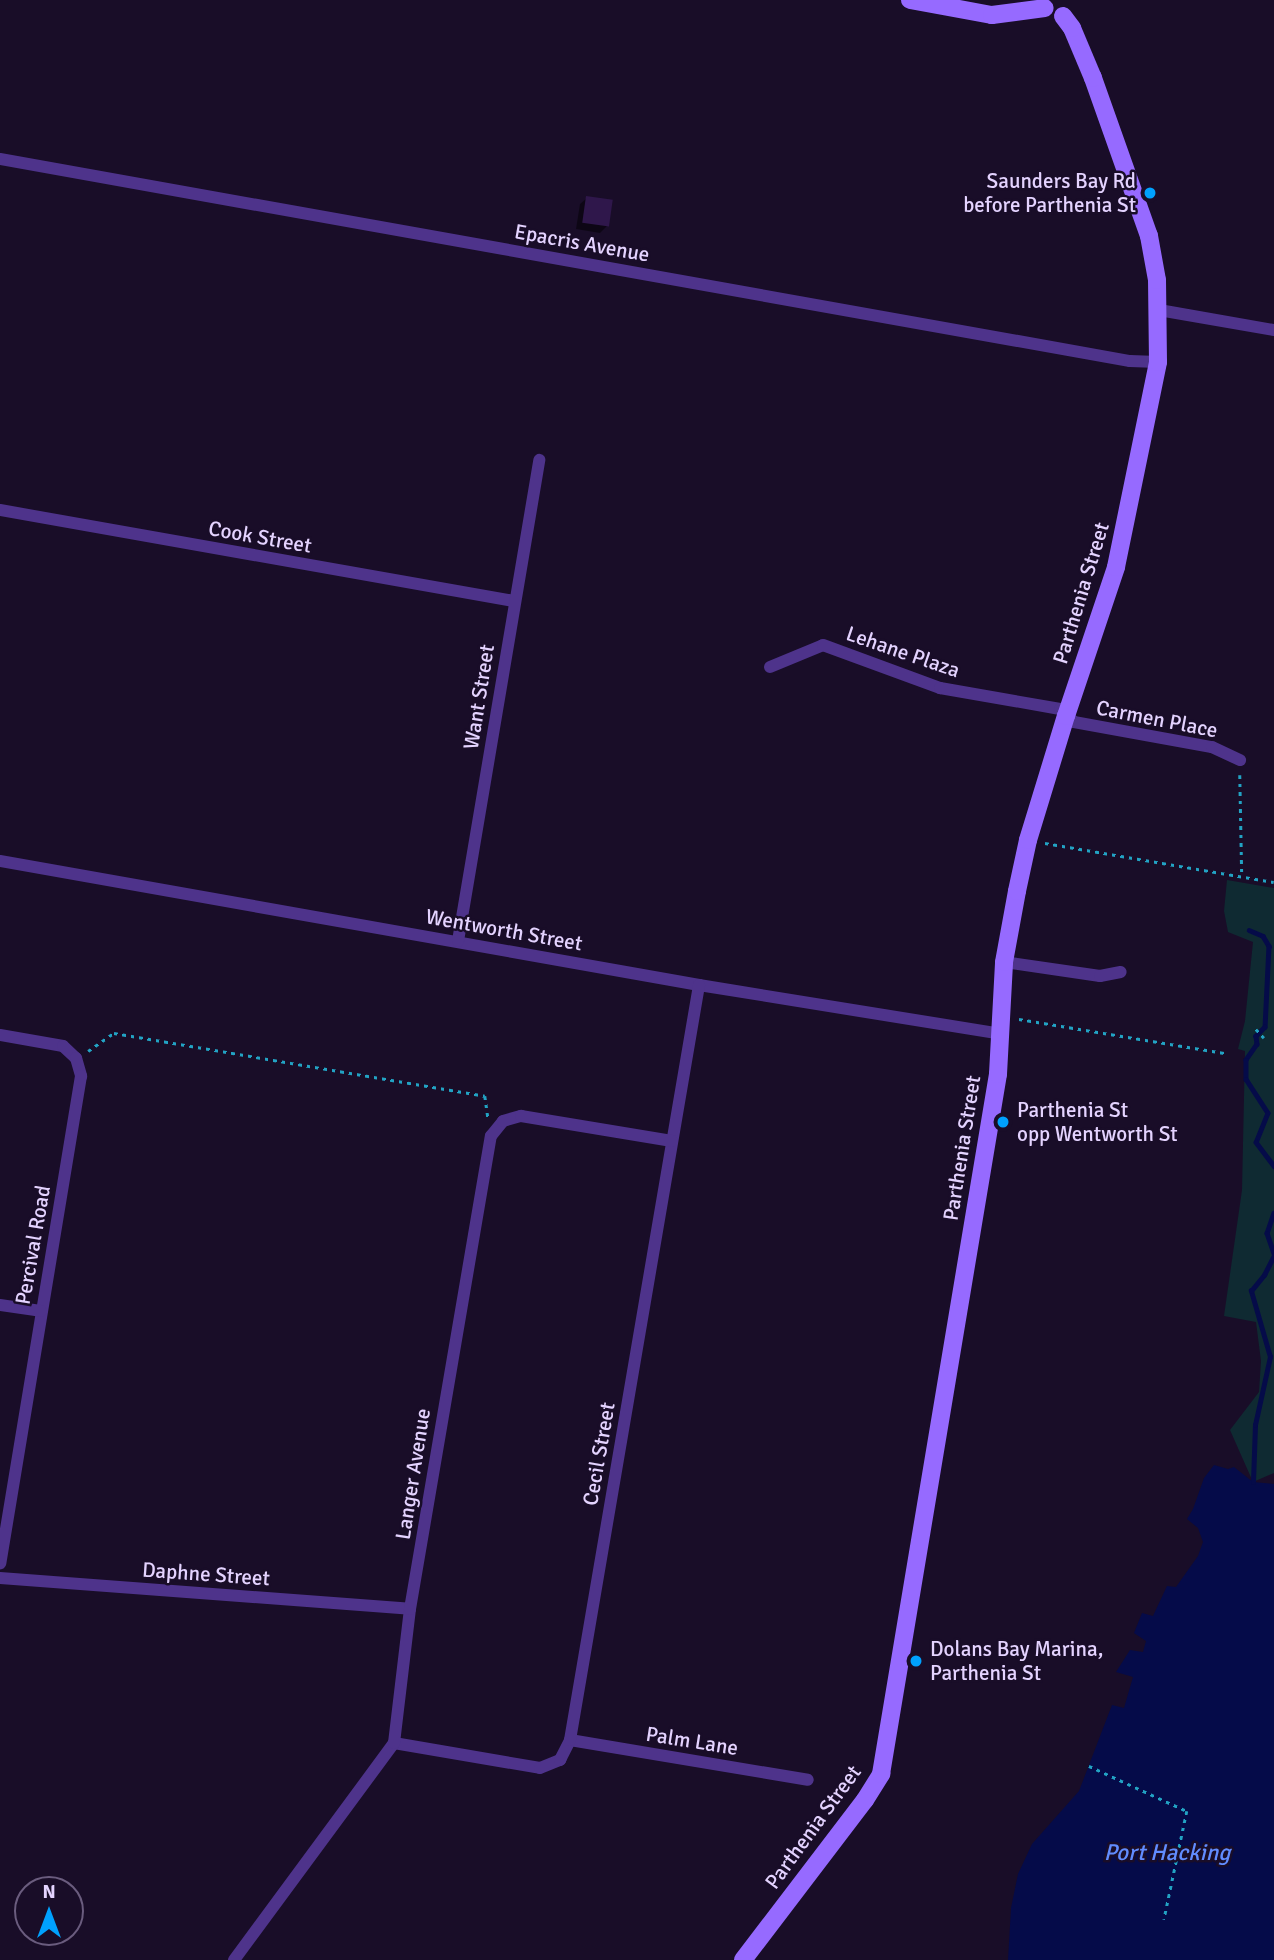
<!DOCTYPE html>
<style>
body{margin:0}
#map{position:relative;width:1274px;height:1960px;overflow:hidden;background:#190d28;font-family:Signika,sans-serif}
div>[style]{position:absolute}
.green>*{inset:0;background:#0f2a32}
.water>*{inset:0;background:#050b49}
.shadow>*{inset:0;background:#0007}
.stream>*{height:4.5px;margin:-2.25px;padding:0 2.25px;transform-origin:2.25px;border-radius:2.25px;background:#050b49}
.building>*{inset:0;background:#2f174b;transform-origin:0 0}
.path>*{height:2.5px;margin-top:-1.25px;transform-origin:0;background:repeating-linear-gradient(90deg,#22a3c4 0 3.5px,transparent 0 8.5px)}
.street>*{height:12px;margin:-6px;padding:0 6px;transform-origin:6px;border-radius:6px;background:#4e338b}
.secondary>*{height:18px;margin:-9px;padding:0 9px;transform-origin:9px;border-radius:9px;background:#966aff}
.dots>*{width:19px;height:19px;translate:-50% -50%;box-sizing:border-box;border:4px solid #190d28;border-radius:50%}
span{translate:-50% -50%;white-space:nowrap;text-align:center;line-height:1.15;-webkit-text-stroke:5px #190d28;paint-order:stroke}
.poi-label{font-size:21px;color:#e4d3ff}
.right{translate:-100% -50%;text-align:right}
.left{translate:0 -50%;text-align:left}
.street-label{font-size:21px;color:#e4d3ff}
.water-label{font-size:23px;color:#618cff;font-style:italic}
.north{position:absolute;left:14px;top:1876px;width:70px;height:70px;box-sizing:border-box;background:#190d28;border:2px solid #6a5c7e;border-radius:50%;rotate:0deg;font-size:19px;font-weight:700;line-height:28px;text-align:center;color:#e4d3ff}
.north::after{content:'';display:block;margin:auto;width:24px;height:32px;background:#00a1fe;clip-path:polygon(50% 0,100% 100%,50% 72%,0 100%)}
</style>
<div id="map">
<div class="green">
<i style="clip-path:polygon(1227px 880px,1274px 888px,1274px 1473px,1253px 1482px,1230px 1430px,1259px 1392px,1261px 1361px,1256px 1322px,1224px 1316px,1242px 1190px,1245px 1051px,1238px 1049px,1245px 1021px,1253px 942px,1228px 932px,1224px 911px)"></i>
</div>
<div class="water">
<i style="clip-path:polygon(1214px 1465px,1228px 1469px,1234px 1467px,1253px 1482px,1274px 1484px,1274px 1960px,1008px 1960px,1011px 1908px,1018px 1874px,1032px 1844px,1079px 1791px,1112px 1705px,1124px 1708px,1133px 1677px,1116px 1672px,1130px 1650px,1143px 1652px,1146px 1641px,1134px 1633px,1142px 1613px,1153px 1616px,1167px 1586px,1176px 1587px,1198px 1556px,1203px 1542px,1198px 1528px,1187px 1519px,1193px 1509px,1204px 1478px)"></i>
</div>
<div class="shadow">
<i style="clip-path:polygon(587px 198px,607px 226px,600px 233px,576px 229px,580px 204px)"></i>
</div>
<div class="stream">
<i style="left:1249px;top:930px;width:15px;rotate:23deg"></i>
<i style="left:1263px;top:936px;width:12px;rotate:59deg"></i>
<i style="left:1269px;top:946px;width:81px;rotate:92.8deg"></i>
<i style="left:1265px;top:1027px;width:13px;rotate:135deg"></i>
<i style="left:1256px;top:1036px;width:8px;rotate:83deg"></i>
<i style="left:1257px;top:1044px;width:19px;rotate:125deg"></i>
<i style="left:1246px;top:1060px;width:19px;rotate:90deg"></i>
<i style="left:1246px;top:1079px;width:40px;rotate:57.1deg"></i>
<i style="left:1268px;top:1113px;width:31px;rotate:112deg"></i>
<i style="left:1256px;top:1142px;width:30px;rotate:53deg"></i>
<i style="left:1274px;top:1213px;width:21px;rotate:109deg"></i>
<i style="left:1267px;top:1233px;width:21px;rotate:71deg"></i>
<i style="left:1253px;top:1482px;width:57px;rotate:-88deg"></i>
<i style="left:1255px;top:1425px;width:70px;rotate:-77.6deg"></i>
<i style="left:1270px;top:1357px;width:69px;rotate:-106.1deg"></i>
<i style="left:1251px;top:1291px;width:21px;rotate:-51deg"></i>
<i style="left:1264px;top:1275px;width:22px;rotate:-63deg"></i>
</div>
<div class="building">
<i style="left:586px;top:196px;width:27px;height:27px;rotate:8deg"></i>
</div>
<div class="path">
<i style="left:1240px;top:775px;width:101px;rotate:88.9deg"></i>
<i style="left:1045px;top:843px;width:232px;rotate:9.7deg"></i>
<i style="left:1019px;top:1019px;width:208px;rotate:9.4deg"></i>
<i style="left:1256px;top:1029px;width:12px;rotate:48deg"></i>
<i style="left:88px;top:1051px;width:32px;rotate:-35deg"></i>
<i style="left:114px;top:1033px;width:376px;rotate:9.6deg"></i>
<i style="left:485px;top:1096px;width:22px;rotate:82deg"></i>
<i style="left:1089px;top:1766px;width:108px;rotate:24.7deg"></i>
<i style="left:1187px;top:1811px;width:111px;rotate:101.9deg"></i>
</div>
<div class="street">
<i style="left:0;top:159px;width:1148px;rotate:10.14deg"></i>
<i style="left:1130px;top:361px;width:28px;rotate:2deg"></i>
<i style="left:1159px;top:310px;width:117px;rotate:9.9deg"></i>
<i style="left:0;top:510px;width:522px;rotate:10.04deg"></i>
<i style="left:770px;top:667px;width:57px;rotate:-22.5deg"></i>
<i style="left:823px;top:645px;width:125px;rotate:20.2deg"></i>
<i style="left:940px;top:688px;width:122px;rotate:9.9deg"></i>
<i style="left:1060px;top:709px;width:19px;rotate:43deg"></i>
<i style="left:1074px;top:722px;width:140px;rotate:10.3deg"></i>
<i style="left:1212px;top:747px;width:31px;rotate:25deg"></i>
<i style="left:0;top:861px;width:710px;rotate:10.06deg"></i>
<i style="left:699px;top:985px;width:306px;rotate:9.2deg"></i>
<i style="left:458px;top:941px;width:488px;rotate:-80.4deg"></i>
<i style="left:1004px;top:962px;width:97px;rotate:8.3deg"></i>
<i style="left:1100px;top:976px;width:21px;rotate:-11deg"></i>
<i style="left:0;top:1035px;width:64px;rotate:9.9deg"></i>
<i style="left:63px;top:1046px;width:18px;rotate:43deg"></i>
<i style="left:76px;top:1058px;width:19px;rotate:74deg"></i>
<i style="left:81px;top:1076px;width:494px;rotate:99.4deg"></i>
<i style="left:0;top:1305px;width:41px;rotate:8.3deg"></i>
<i style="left:0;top:1578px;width:411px;rotate:4.3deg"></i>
<i style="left:570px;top:1740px;width:241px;rotate:9.5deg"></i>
<i style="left:394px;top:1743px;width:148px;rotate:9.7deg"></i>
<i style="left:540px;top:1768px;width:22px;rotate:-22deg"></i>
<i style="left:560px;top:1760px;width:22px;rotate:-63deg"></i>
<i style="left:570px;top:1740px;width:766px;rotate:-80.3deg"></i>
<i style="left:234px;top:1960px;width:270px;rotate:-53.6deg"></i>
<i style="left:394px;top:1743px;width:135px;rotate:-83.2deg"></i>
<i style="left:410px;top:1609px;width:480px;rotate:-80.3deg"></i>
<i style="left:491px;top:1136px;width:19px;rotate:-51deg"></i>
<i style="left:503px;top:1121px;width:19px;rotate:-16deg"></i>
<i style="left:521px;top:1116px;width:153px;rotate:9.4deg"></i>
</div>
<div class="secondary">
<i style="left:910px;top:0;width:83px;rotate:10.4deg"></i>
<i style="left:992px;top:15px;width:53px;rotate:-7.5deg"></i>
<i style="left:743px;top:1960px;width:201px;rotate:-52.7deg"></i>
<i style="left:865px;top:1800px;width:31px;rotate:-58deg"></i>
<i style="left:881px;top:1774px;width:710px;rotate:-80.51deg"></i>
<i style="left:998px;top:1074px;width:112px;rotate:-86.9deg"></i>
<i style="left:1004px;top:962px;width:72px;rotate:-79.6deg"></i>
<i style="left:1017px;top:891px;width:52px;rotate:-77.8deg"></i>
<i style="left:1028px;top:840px;width:130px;rotate:-73deg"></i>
<i style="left:1066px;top:716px;width:157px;rotate:-71.4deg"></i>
<i style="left:1116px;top:567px;width:209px;rotate:-78.4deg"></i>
<i style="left:1158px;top:362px;width:82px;rotate:-90.7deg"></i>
<i style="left:1157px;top:280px;width:45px;rotate:-100.3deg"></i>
<i style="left:1149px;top:236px;width:168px;rotate:-109.5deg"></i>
<i style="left:1093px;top:78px;width:54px;rotate:-112.8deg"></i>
<i style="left:1072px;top:28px;width:15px;rotate:-127deg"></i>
</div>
<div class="dots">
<i style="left:1150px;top:193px;background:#00a1fe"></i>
<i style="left:1003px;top:1122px;background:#00a1fe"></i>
<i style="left:916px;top:1661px;background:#00a1fe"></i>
</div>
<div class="poi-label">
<span class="right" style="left:1136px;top:193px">Saunders Bay Rd<br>before Parthenia St</span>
<span class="left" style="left:1017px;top:1122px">Parthenia St<br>opp Wentworth St</span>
<span class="left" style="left:930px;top:1661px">Dolans Bay Marina,<br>Parthenia St</span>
</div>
<div class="street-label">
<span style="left:582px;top:243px;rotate:10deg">Epacris Avenue</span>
<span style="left:260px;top:537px;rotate:10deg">Cook Street</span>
<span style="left:1081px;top:593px;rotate:-73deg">Parthenia Street</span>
<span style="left:903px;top:652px;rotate:19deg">Lehane Plaza</span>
<span style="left:479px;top:697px;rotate:-81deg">Want Street</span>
<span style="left:1157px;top:719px;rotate:11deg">Carmen Place</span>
<span style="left:504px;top:930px;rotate:10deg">Wentworth Street</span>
<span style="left:962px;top:1148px;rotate:-81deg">Parthenia Street</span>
<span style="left:33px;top:1245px;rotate:-80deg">Percival Road</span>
<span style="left:599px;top:1454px;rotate:-80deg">Cecil Street</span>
<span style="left:413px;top:1474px;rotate:-81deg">Langer Avenue</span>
<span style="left:206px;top:1574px;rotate:4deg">Daphne Street</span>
<span style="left:692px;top:1741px;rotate:9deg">Palm Lane</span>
<span style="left:813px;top:1827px;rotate:-54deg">Parthenia Street</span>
</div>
<div class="water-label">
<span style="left:1167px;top:1853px">Port Hacking</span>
</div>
<div class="north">N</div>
</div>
